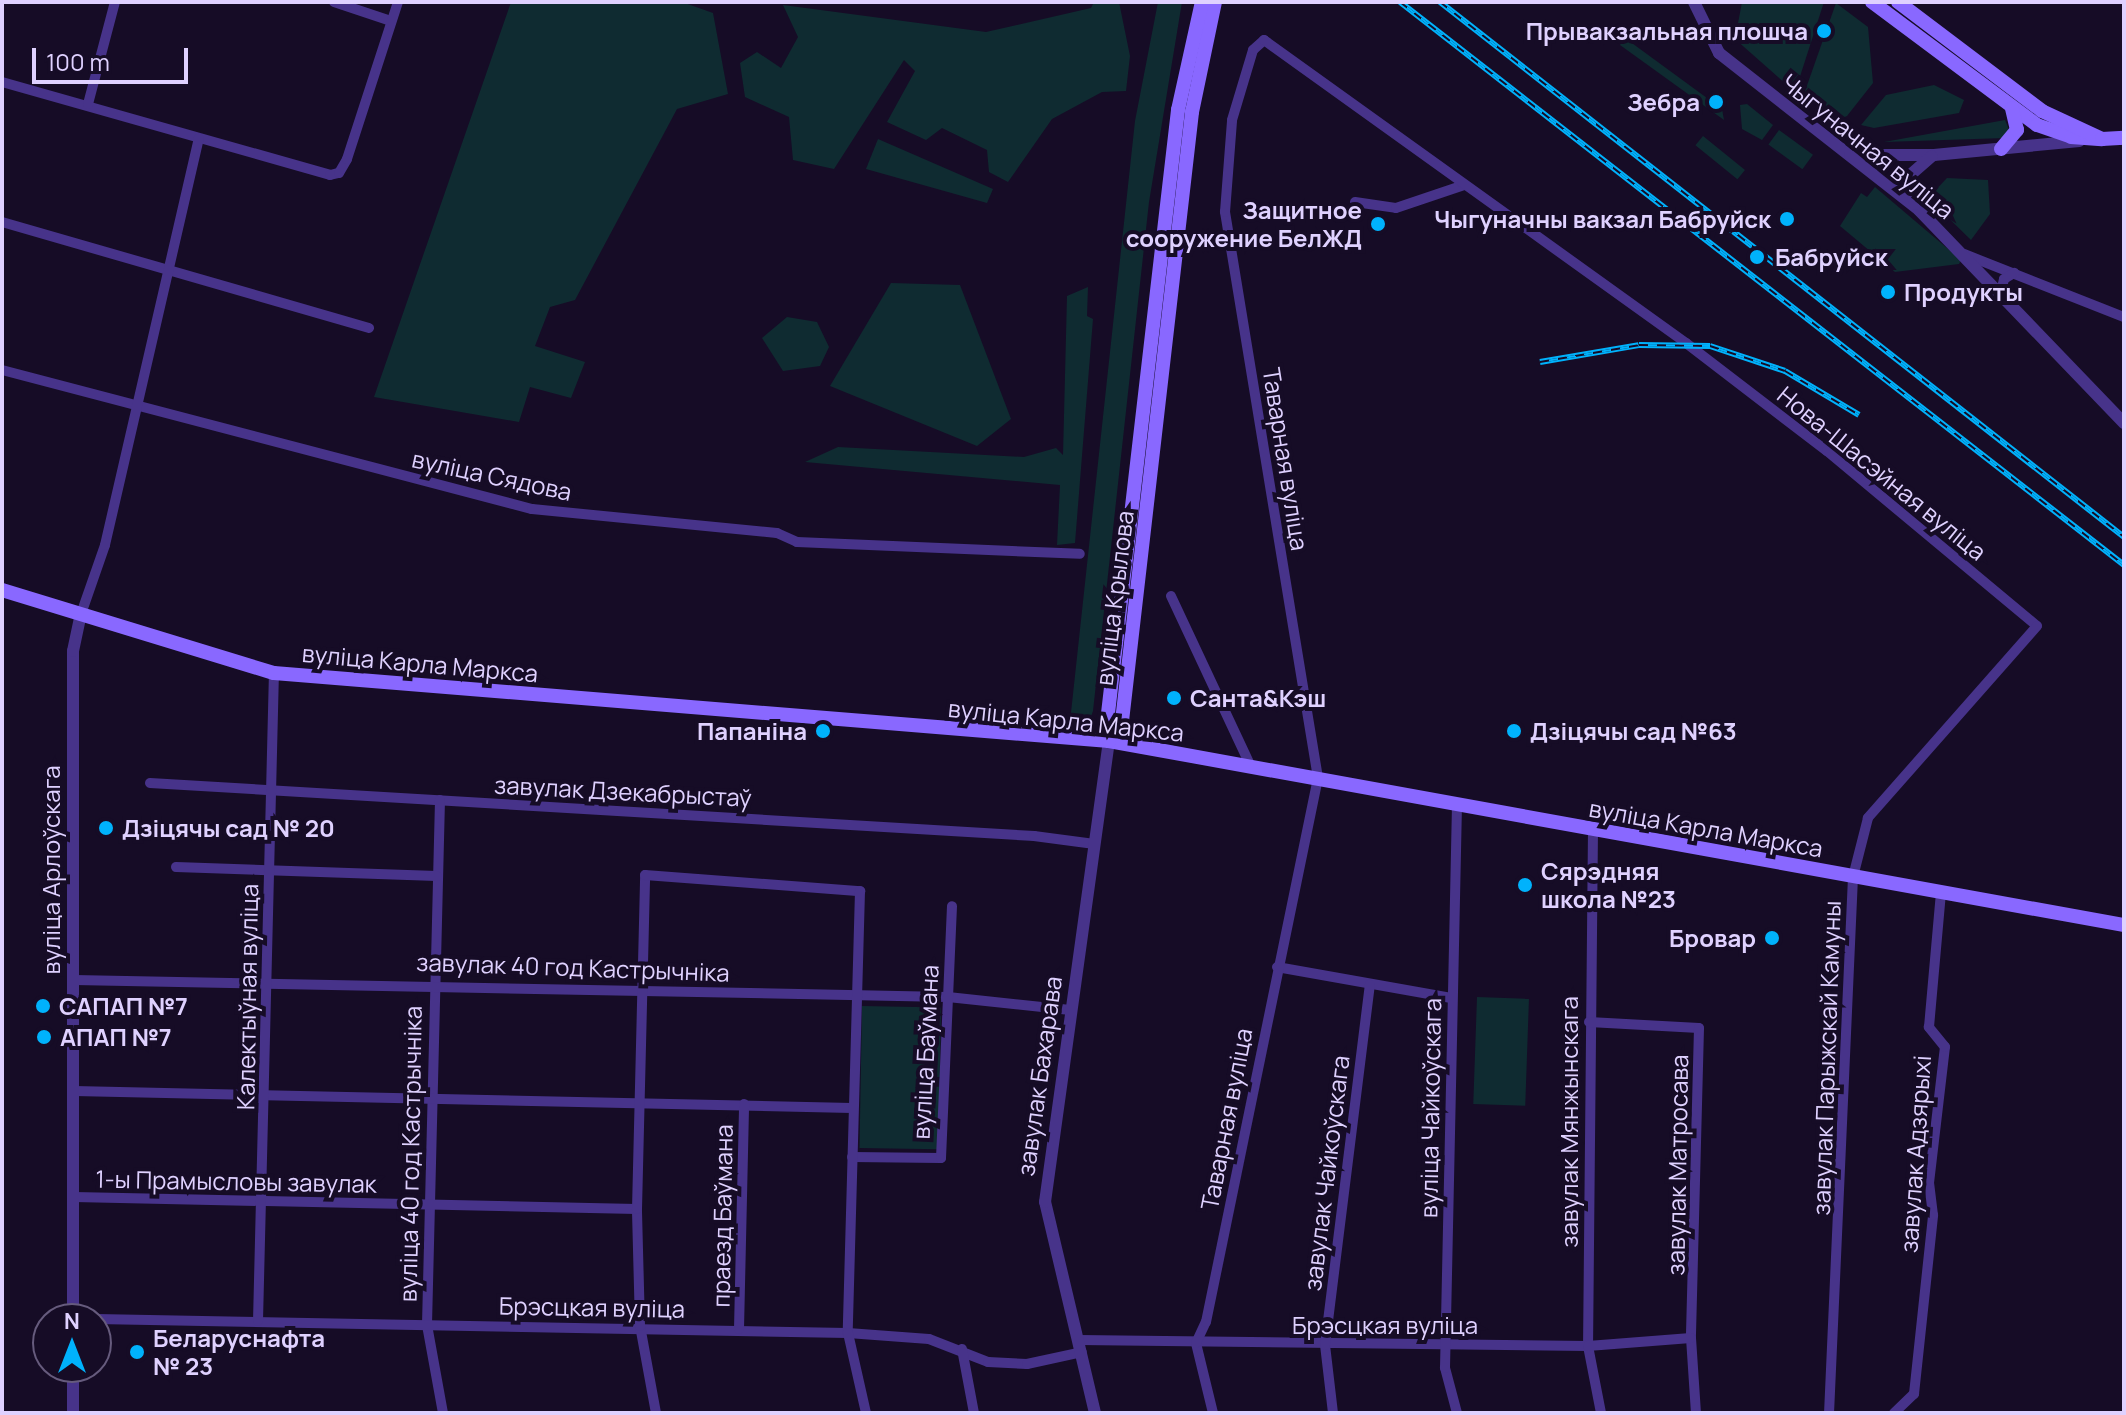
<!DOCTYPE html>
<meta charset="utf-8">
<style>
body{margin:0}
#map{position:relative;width:2126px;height:1415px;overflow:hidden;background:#160c26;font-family:Manrope,sans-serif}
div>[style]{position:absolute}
.green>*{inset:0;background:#0f2b31;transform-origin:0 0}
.minor>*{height:10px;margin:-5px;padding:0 5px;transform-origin:5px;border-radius:5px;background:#47338a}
.tertiary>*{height:12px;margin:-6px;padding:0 6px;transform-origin:6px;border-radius:6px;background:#47338a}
.secondary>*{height:14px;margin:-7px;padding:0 7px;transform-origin:7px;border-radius:7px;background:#8968ff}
.rail>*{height:6px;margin-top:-3px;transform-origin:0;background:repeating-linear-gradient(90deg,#160c26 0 9px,#00b2fc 0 18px);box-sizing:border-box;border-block:2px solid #00b2fc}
.dots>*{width:22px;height:22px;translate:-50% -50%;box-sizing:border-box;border:4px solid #160c26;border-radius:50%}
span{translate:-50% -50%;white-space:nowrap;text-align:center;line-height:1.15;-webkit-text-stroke:8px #160c26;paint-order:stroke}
.poi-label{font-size:24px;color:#dfd1ff;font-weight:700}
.right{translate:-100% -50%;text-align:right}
.left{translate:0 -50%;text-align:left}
.street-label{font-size:24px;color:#dfd1ff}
.frame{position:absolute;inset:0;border:4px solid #dfd1ff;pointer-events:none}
.north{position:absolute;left:32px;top:1303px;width:80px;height:80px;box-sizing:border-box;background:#160c26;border:2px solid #665b7d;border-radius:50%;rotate:0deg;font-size:22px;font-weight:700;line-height:32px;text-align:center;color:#dfd1ff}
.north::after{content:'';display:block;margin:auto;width:28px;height:36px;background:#00b2fc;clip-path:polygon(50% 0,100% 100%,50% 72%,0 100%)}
.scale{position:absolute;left:32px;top:48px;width:156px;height:36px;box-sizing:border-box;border:4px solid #dfd1ff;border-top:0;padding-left:10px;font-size:24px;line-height:28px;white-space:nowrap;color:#dfd1ff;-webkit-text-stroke:6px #160c26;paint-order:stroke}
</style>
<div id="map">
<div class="green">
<i style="clip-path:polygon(511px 2px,682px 2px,713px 13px,728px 94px,677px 109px,575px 300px,550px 307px,535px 346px,585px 362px,571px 398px,530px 387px,519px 422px,374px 397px)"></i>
<i style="clip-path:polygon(1094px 2px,1119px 2px,1130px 56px,1126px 91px,1102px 92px,1052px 119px,1008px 182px,989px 172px,987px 150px,942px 128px,926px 140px,887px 122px,915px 71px,904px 60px,834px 169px,793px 160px,789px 117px,745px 97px,740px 63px,757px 52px,781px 68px,798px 37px,783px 5px,986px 32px,1091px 8px)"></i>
<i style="clip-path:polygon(1158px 2px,1182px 2px,1149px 202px,1093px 711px,1087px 727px,1069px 731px,1135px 121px)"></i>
<i style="clip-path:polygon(1742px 2px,1824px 2px,1795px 92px,1735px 39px)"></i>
<i style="clip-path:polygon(1836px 3px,1868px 27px,1873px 83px,1847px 116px,1835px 121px,1804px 94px)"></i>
<i style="clip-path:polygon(1625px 38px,1722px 109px,1724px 120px,1620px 45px)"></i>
<i style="clip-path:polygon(1934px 85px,1964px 100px,1959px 113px,1874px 128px,1861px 125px,1886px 95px)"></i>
<i style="clip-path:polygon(1747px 104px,1773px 125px,1762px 140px,1742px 129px,1740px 105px)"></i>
<i style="clip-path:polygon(2005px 120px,2010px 132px,2005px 138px,1884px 142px)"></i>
<i style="left:1779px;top:130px;width:42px;height:18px;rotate:36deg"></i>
<i style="left:1703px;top:136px;width:54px;height:12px;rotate:39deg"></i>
<i style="clip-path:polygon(878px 139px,993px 189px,987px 203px,866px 169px)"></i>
<i style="clip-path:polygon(1947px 178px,1988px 180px,1990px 214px,1971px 240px,1928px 198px)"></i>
<i style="clip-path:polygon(1875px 187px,1961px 260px,1959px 264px,1895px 272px,1840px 226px,1861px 193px,1867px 197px)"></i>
<i style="clip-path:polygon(891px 283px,960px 285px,1011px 419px,977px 446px,830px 386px)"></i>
<i style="clip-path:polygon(1088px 287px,1087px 316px,1093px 319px,1075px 543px,1057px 545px,1060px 485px,805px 462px,838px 447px,1024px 457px,1056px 448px,1063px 455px,1067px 296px)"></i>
<i style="clip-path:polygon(787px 317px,817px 322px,829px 347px,820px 366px,783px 371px,762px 338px)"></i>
<i style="left:1477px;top:997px;width:52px;height:107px;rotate:2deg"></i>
<i style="left:862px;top:1006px;width:79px;height:142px;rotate:1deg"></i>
</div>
<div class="minor">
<i style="left:334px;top:2px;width:60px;rotate:18.4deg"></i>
<i style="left:2px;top:82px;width:341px;rotate:15.8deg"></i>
<i style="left:330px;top:175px;width:9px;rotate:-13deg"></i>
<i style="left:339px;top:173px;width:16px;rotate:-60deg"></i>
<i style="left:347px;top:159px;width:165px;rotate:-72deg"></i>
<i style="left:88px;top:104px;width:106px;rotate:-75.2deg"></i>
<i style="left:1355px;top:202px;width:41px;rotate:8.3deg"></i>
<i style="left:1396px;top:208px;width:72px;rotate:-18.7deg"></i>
<i style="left:2px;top:222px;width:382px;rotate:16.1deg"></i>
<i style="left:1964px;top:254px;width:172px;rotate:21.5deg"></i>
<i style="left:2001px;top:292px;width:13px;rotate:-77deg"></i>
<i style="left:2004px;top:279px;width:12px;rotate:-31deg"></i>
<i style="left:2px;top:370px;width:548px;rotate:14.7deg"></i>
<i style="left:532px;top:509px;width:246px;rotate:5.6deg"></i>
<i style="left:777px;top:533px;width:22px;rotate:24deg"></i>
<i style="left:797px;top:542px;width:283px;rotate:2.4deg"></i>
<i style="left:1171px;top:596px;width:189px;rotate:64.9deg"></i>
<i style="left:81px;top:614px;width:73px;rotate:-70.8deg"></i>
<i style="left:105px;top:545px;width:417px;rotate:-77deg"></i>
<i style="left:150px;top:783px;width:886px;rotate:3.43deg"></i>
<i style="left:1034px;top:836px;width:61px;rotate:7.6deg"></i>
<i style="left:440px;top:800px;width:525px;rotate:91.42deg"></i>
<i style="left:427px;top:1325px;width:89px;rotate:79.7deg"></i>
<i style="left:1593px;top:829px;width:517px;rotate:90.55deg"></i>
<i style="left:1588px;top:1346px;width:68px;rotate:79deg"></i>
<i style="left:176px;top:867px;width:261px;rotate:2deg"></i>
<i style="left:1277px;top:967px;width:177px;rotate:10.1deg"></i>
<i style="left:74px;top:980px;width:874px;rotate:1.11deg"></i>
<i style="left:948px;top:997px;width:123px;rotate:6.1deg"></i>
<i style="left:1589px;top:1022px;width:110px;rotate:3.1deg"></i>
<i style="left:1699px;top:1028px;width:310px;rotate:91.5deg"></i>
<i style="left:1691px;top:1338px;width:75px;rotate:86.2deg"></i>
<i style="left:74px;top:1091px;width:778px;rotate:1.25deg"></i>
<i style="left:852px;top:1157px;width:89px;rotate:0.6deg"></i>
<i style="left:941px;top:1158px;width:252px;rotate:-87.5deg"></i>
<i style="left:74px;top:1197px;width:563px;rotate:1.22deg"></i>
<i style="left:73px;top:1319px;width:22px"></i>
<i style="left:96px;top:1319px;width:752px;rotate:1.07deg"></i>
<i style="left:848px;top:1333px;width:81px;rotate:4.2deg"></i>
<i style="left:929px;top:1339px;width:63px;rotate:21.3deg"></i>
<i style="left:988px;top:1362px;width:39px;rotate:3deg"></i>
<i style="left:1027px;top:1364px;width:56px;rotate:-12.3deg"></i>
<i style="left:258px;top:1321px;width:648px;rotate:-88.59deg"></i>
<i style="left:739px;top:1329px;width:225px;rotate:-88.7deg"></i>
<i style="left:1079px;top:1340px;width:509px;rotate:0.68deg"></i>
<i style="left:1588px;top:1346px;width:103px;rotate:-4.4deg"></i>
<i style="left:962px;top:1349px;width:65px;rotate:79.4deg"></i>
<i style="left:656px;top:1413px;width:88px;rotate:-100.4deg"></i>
<i style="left:640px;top:1326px;width:117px;rotate:-91.5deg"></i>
<i style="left:637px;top:1209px;width:334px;rotate:-88.6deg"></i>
<i style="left:645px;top:875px;width:216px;rotate:4.3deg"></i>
<i style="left:860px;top:891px;width:442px;rotate:91.6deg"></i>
<i style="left:848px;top:1333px;width:82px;rotate:77.3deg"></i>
<i style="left:1213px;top:1413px;width:72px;rotate:-103.7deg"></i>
<i style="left:1196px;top:1343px;width:23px;rotate:-65deg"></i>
<i style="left:1206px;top:1322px;width:555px;rotate:-78.37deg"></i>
<i style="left:1318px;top:778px;width:574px;rotate:-99.33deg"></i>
<i style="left:1225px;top:212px;width:92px;rotate:-85.6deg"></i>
<i style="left:1232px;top:120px;width:73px;rotate:-73.3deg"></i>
<i style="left:1253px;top:50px;width:15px;rotate:-42deg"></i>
<i style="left:1264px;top:40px;width:520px;rotate:35.68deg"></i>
<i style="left:1686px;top:343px;width:178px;rotate:37.5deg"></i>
<i style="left:1827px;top:451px;width:273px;rotate:39.8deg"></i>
<i style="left:2037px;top:626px;width:256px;rotate:131.4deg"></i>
<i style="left:1868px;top:818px;width:61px;rotate:104.3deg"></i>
<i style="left:1853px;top:877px;width:537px;rotate:92.56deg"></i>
<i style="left:1333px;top:1413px;width:68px;rotate:-96.7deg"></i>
<i style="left:1325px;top:1345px;width:363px;rotate:-82.9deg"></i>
<i style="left:1457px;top:1413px;width:47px;rotate:-104.9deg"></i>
<i style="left:1445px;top:1368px;width:565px;rotate:-88.78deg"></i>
<i style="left:1894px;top:1413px;width:28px;rotate:-44deg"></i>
<i style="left:1914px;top:1394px;width:180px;rotate:-83.9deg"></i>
<i style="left:1933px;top:1215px;width:32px;rotate:-97deg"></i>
<i style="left:1929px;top:1183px;width:137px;rotate:-83.3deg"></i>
<i style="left:1945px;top:1047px;width:26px;rotate:-129deg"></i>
<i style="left:1929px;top:1027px;width:135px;rotate:-84.9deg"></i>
</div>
<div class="tertiary">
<i style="left:1694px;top:2px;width:57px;rotate:63.9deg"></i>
<i style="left:1719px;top:53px;width:254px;rotate:38.1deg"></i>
<i style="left:1919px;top:210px;width:296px;rotate:46.1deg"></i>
<i style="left:1850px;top:155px;width:84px"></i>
<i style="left:1934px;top:155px;width:146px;rotate:-5.5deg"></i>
<i style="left:1915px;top:204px;width:29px;rotate:-102deg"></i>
<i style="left:1909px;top:176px;width:30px;rotate:-41deg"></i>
<i style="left:73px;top:1319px;width:668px;rotate:-90deg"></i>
<i style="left:73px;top:651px;width:38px;rotate:-78deg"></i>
<i style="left:73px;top:1413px;width:46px;rotate:-90deg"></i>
<i style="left:1095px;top:1413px;width:217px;rotate:-103.3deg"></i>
<i style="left:1045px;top:1202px;width:465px;rotate:-82.1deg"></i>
</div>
<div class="secondary">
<i style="left:1872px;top:2px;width:206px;rotate:36.7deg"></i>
<i style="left:2037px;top:125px;width:36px;rotate:19deg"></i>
<i style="left:2071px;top:137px;width:31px;rotate:4deg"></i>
<i style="left:1898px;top:2px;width:181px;rotate:37.1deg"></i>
<i style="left:2042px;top:111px;width:66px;rotate:25deg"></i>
<i style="left:2102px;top:139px;width:22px;rotate:-3deg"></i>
<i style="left:2001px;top:149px;width:25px;rotate:-50deg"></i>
<i style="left:2017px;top:130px;width:22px;rotate:-103deg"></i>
<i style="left:2px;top:590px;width:284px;rotate:17deg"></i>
<i style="left:274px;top:673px;width:838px;rotate:4.66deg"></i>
<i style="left:1109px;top:741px;width:1032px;rotate:10.28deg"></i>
<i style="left:1109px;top:741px;width:24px;rotate:-57deg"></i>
<i style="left:1122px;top:721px;width:613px;rotate:-83.44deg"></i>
<i style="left:1192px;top:112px;width:112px;rotate:-78.2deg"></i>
<i style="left:1109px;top:741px;width:19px;rotate:-96deg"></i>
<i style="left:1107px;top:722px;width:616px;rotate:-83.38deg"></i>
<i style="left:1178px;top:110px;width:111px;rotate:-77.5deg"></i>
</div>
<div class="rail">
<i style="left:1400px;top:2px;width:917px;rotate:37.87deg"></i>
<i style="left:1440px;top:2px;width:868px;rotate:38.03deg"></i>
<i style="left:1540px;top:362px;width:100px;rotate:-9.7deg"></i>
<i style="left:1639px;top:345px;width:71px;rotate:0.8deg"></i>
<i style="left:1710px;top:346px;width:79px;rotate:18.4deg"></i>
<i style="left:1785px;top:371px;width:86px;rotate:30.7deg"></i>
</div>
<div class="dots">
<i style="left:1824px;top:31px;background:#00b2fc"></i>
<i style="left:1716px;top:102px;background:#00b2fc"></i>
<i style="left:1787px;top:219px;background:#00b2fc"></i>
<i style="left:1378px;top:224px;background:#00b2fc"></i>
<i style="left:1757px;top:257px;background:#00b2fc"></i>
<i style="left:1888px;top:292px;background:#00b2fc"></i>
<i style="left:1174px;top:698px;background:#00b2fc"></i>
<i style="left:823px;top:731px;background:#00b2fc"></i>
<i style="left:1514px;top:731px;background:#00b2fc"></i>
<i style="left:106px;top:828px;background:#00b2fc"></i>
<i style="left:1525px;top:885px;background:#00b2fc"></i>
<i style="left:1772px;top:938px;background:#00b2fc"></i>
<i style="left:43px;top:1006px;background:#00b2fc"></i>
<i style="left:44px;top:1037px;background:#00b2fc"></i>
<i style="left:137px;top:1352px;background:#00b2fc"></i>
</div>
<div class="poi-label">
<span class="right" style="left:1808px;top:31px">Прывакзальная плошча</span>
<span class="right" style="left:1700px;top:102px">Зебра</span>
<span class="right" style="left:1362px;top:224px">Защитное<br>сооружение БелЖД</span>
<span class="right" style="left:1771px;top:219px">Чыгуначны вакзал Бабруйск</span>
<span class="left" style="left:1775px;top:257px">Бабруйск</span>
<span class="left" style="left:1904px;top:292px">Продукты</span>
<span class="left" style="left:1190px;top:698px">Санта&amp;Кэш</span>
<span class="right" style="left:807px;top:731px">Папаніна</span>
<span class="left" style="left:1530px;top:731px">Дзіцячы сад №63</span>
<span class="left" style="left:122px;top:828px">Дзіцячы сад № 20</span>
<span class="left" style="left:1541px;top:885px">Сярэдняя<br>школа №23</span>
<span class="right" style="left:1756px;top:938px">Бровар</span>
<span class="left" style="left:59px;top:1006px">САПАП №7</span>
<span class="left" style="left:60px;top:1037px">АПАП №7</span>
<span class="left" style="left:153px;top:1352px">Беларуснафта<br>№ 23</span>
</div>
<div class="street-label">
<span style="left:1868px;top:146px;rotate:39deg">Чыгуначная вуліца</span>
<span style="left:1286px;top:459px;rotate:81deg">Таварная вуліца</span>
<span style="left:1882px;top:473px;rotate:39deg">Нова-Шасэйная вуліца</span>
<span style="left:492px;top:475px;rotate:12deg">вуліца Сядова</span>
<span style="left:1114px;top:598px;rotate:-83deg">вуліца Крылова</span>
<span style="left:420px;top:663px;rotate:5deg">вуліца Карла Маркса</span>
<span style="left:1066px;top:720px;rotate:6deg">вуліца Карла Маркса</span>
<span style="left:623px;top:791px;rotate:3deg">завулак Дзекабрыстаў</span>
<span style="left:1706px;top:828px;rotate:10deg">вуліца Карла Маркса</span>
<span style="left:51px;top:870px;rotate:-90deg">вуліца Арлоўскага</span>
<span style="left:573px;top:967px;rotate:2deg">завулак 40 год Кастрычніка</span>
<span style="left:247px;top:997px;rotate:-89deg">Калектыўная вуліца</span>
<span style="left:925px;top:1052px;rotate:-87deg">вуліца Баўмана</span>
<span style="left:1826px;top:1058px;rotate:-88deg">завулак Парыжскай Камуны</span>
<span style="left:1039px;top:1076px;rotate:-82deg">завулак Бахарава</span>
<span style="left:1430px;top:1108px;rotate:-89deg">вуліца Чайкоўскага</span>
<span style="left:1226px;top:1119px;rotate:-79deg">Таварная вуліца</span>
<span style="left:1569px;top:1122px;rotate:-90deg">завулак Мянжынскага</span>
<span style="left:410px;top:1154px;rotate:-89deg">вуліца 40 год Кастрычніка</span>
<span style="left:1915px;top:1154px;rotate:-86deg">завулак Адзярыхі</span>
<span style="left:1677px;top:1165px;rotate:-89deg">завулак Матросава</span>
<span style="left:1326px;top:1173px;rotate:-83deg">завулак Чайкоўскага</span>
<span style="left:236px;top:1181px;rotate:1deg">1-ы Прамысловы завулак</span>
<span style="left:722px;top:1216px;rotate:-89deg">праезд Баўмана</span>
<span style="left:592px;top:1307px;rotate:1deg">Брэсцкая вуліца</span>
<span style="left:1385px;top:1325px">Брэсцкая вуліца</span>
</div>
<div class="frame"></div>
<div class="north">N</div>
<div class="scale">100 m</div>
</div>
